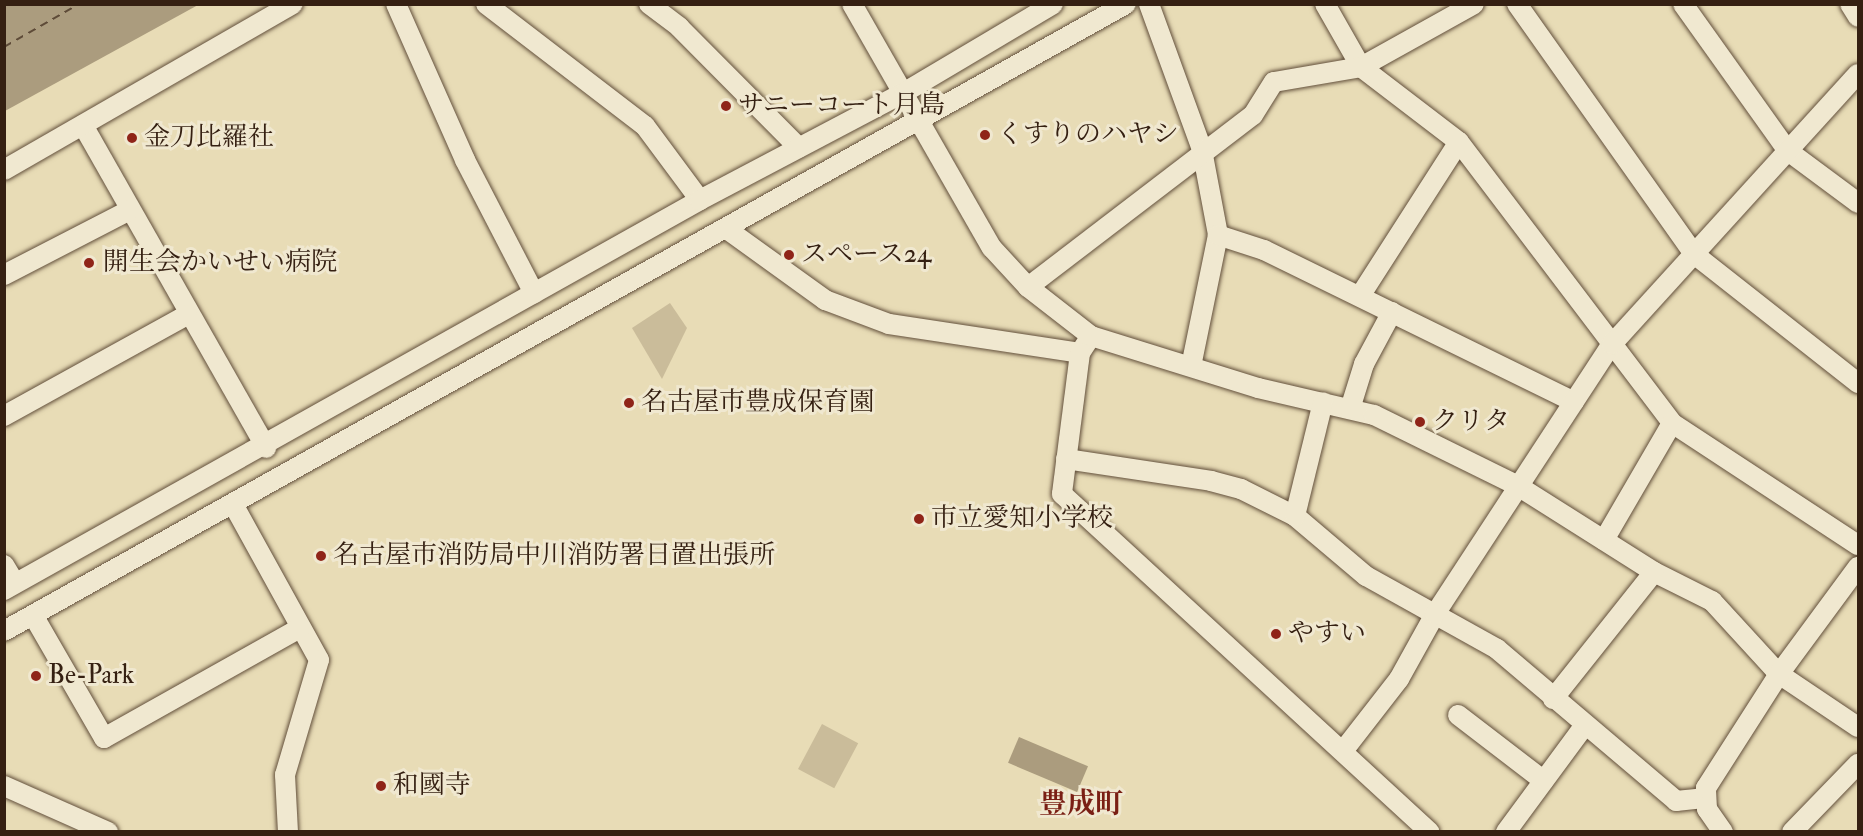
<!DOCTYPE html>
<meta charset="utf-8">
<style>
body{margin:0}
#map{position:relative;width:1863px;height:836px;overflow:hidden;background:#e8dcb6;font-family:"IM FELL Double Pica","Noto Serif JP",serif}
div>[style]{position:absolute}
.green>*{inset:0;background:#cabc9a;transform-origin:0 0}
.water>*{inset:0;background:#ab9c7e;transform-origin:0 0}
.ferry>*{height:1.5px;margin-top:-0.75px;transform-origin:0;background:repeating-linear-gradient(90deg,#5e4b38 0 8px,transparent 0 14px)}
.roads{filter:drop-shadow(0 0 2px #624f3b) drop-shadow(0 0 2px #624f3b)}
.minor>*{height:20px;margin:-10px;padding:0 10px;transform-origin:10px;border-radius:10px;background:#f0e8d0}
.dots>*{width:16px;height:16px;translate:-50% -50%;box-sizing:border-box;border:3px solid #f0e8d0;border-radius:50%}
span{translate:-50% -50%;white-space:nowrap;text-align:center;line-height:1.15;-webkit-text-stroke:6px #f0e8d0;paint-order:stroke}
.poi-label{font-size:26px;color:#352012}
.left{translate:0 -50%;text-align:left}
.quarter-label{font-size:28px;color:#7a1f14;font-weight:700}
.frame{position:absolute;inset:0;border:6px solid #352012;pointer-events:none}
</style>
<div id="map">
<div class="green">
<i style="clip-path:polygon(670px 303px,687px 328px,662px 379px,632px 328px)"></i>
<i style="left:822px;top:724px;width:41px;height:51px;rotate:28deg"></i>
</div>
<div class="water">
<i style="clip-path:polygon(5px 5px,5px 4px,198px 5px,5px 111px)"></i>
<i style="left:1019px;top:737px;width:75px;height:28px;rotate:23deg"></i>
</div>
<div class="ferry">
<i style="left:4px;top:47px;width:86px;rotate:-29.8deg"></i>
</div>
<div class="roads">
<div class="minor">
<i style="left:396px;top:4px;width:171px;rotate:66.1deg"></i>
<i style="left:465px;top:160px;width:150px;rotate:62.6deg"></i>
<i style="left:486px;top:4px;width:200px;rotate:37.5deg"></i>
<i style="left:645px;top:126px;width:92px;rotate:53.4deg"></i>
<i style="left:649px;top:4px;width:38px;rotate:37deg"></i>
<i style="left:679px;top:27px;width:170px;rotate:45.2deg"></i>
<i style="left:852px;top:4px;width:281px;rotate:60.2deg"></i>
<i style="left:992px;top:248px;width:53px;rotate:47.3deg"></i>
<i style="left:1028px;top:287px;width:80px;rotate:37.9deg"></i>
<i style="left:1091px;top:336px;width:175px;rotate:17.3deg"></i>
<i style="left:1258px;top:388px;width:119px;rotate:13.1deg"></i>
<i style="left:1374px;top:415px;width:161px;rotate:26.2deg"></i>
<i style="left:1518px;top:486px;width:161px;rotate:32.3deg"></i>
<i style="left:1654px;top:572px;width:65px;rotate:26.6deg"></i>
<i style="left:1712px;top:601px;width:99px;rotate:47.5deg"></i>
<i style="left:1779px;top:674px;width:95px;rotate:33.9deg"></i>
<i style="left:1149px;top:4px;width:155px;rotate:70deg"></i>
<i style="left:1202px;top:150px;width:86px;rotate:79.3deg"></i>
<i style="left:1218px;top:235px;width:134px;rotate:101.6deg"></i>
<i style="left:1325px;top:4px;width:73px;rotate:60.3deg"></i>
<i style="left:1361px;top:67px;width:123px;rotate:37.4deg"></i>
<i style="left:1459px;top:142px;width:353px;rotate:52.8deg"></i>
<i style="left:1672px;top:423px;width:222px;rotate:33.3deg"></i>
<i style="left:1517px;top:4px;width:306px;rotate:54.7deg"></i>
<i style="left:1694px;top:254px;width:209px;rotate:38.2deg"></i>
<i style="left:1683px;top:4px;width:181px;rotate:54.5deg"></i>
<i style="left:1788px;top:151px;width:87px;rotate:36.6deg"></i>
<i style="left:1850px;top:4px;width:15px;rotate:58deg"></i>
<i style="left:84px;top:127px;width:369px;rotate:60.4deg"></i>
<i style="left:4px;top:170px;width:333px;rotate:-29.9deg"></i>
<i style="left:728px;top:230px;width:120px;rotate:35.8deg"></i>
<i style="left:825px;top:300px;width:68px;rotate:20.6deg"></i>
<i style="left:889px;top:324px;width:193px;rotate:8.6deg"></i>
<i style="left:1218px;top:235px;width:48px;rotate:18.1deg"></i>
<i style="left:1264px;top:250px;width:345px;rotate:26.1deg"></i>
<i style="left:4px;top:275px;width:142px;rotate:-27.3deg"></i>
<i style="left:1028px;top:287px;width:283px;rotate:-37.4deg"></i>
<i style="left:1253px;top:115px;width:39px;rotate:-58deg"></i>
<i style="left:1274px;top:82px;width:88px;rotate:-9.8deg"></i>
<i style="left:1361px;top:67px;width:129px;rotate:-29.1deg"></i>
<i style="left:1360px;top:296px;width:183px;rotate:-57.3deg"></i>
<i style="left:1091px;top:336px;width:20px;rotate:123deg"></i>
<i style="left:1080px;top:353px;width:142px;rotate:97.3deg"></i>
<i style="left:1062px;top:494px;width:499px;rotate:42.6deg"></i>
<i style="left:1350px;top:409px;width:47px;rotate:-72.7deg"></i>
<i style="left:1364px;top:364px;width:59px;rotate:-61.7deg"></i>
<i style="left:4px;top:416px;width:209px;rotate:-28.9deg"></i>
<i style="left:1066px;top:459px;width:147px;rotate:8.6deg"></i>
<i style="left:1211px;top:481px;width:31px;rotate:15deg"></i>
<i style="left:1241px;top:489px;width:60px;rotate:26.6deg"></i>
<i style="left:1295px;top:516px;width:93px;rotate:40.2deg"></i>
<i style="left:1366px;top:576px;width:150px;rotate:29.1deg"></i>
<i style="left:1497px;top:649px;width:235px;rotate:40.3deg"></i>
<i style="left:1676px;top:801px;width:28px;rotate:-6deg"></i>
<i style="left:233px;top:504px;width:178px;rotate:61.1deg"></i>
<i style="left:319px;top:660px;width:120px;rotate:106.5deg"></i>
<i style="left:285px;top:775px;width:57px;rotate:87deg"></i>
<i style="left:1295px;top:516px;width:117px;rotate:-76.2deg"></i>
<i style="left:1604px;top:540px;width:135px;rotate:-59.8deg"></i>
<i style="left:4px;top:565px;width:21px;rotate:59deg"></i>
<i style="left:4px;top:590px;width:798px;rotate:-29.26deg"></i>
<i style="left:700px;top:200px;width:232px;rotate:-27.8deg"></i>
<i style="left:905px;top:92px;width:172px;rotate:-30.7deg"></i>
<i style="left:33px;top:615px;width:142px;rotate:60deg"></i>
<i style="left:104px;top:738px;width:225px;rotate:-29.3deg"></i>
<i style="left:4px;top:631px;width:1285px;rotate:-29.2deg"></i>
<i style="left:1553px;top:699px;width:162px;rotate:-51.5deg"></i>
<i style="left:1458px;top:715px;width:108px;rotate:37.5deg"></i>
<i style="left:1343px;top:751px;width:91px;rotate:-52.1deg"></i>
<i style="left:1399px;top:679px;width:74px;rotate:-61deg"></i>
<i style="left:1435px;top:614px;width:323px;rotate:-56.8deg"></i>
<i style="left:1612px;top:344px;width:365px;rotate:-47.7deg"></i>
<i style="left:4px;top:786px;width:114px;rotate:23.9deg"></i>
<i style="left:1506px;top:832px;width:133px;rotate:-53.6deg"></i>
<i style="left:1723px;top:832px;width:28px;rotate:-125deg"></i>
<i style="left:1707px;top:809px;width:21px;rotate:-93deg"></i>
<i style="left:1706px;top:788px;width:135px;rotate:-57.4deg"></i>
<i style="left:1779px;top:674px;width:133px;rotate:-53.6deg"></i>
<i style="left:1792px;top:832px;width:95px;rotate:-45.9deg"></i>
</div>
</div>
<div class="dots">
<i style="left:726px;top:106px;background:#8f2418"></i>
<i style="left:985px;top:135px;background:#8f2418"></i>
<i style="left:132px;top:138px;background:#8f2418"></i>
<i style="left:789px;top:255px;background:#8f2418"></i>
<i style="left:89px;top:263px;background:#8f2418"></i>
<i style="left:629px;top:403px;background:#8f2418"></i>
<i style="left:1420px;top:422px;background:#8f2418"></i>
<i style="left:919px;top:519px;background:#8f2418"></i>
<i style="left:321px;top:556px;background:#8f2418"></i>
<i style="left:1276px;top:634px;background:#8f2418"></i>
<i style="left:36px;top:676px;background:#8f2418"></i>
<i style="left:381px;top:786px;background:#8f2418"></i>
</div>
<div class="poi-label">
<span class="left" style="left:738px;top:106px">サニーコート月島</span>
<span class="left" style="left:997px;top:135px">くすりのハヤシ</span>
<span class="left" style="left:144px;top:138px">金刀比羅社</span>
<span class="left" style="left:801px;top:255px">スペース24</span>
<span class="left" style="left:103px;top:263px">開生会かいせい病院</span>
<span class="left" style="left:641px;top:403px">名古屋市豊成保育園</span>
<span class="left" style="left:1432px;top:422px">クリタ</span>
<span class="left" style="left:931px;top:519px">市立愛知小学校</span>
<span class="left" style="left:333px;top:556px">名古屋市消防局中川消防署日置出張所</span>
<span class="left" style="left:1288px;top:634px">やすい</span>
<span class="left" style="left:48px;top:676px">Be-Park</span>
<span class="left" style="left:393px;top:786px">和國寺</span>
</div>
<div class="quarter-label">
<span style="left:1081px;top:805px">豊成町</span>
</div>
<div class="frame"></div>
</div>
